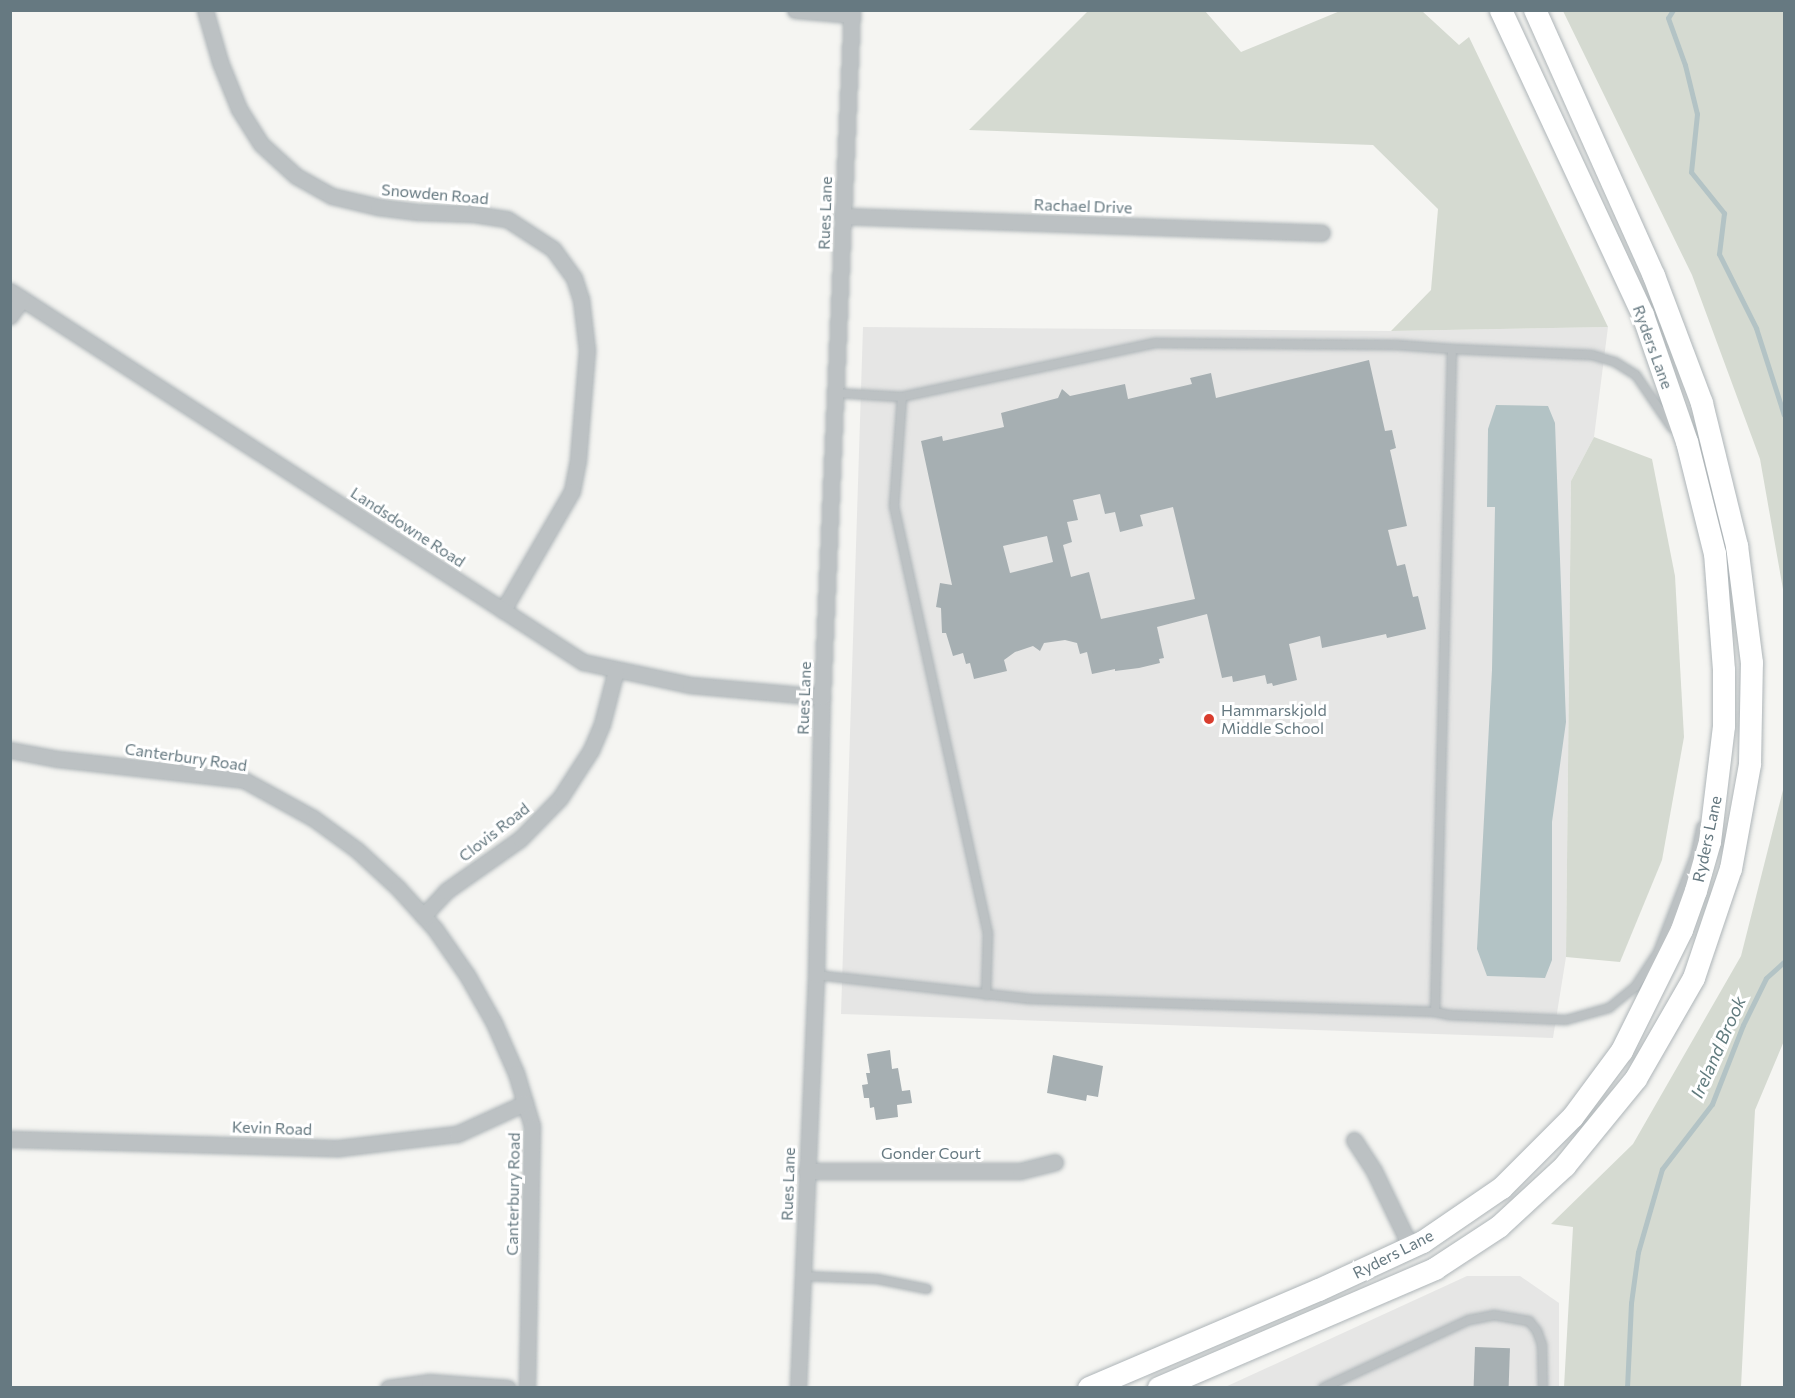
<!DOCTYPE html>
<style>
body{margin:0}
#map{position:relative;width:1795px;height:1398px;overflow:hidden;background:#f5f5f2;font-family:Commissioner,sans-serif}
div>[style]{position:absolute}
.built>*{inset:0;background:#e6e6e5}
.green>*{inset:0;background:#d5dad1}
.water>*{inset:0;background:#b3c3c5}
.stream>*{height:5px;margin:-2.5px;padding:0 2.5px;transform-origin:2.5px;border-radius:2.5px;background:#b3c3c5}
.building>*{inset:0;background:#a6afb2;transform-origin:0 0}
.roads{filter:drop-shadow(0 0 2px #aeb5b8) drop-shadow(0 0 2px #aeb5b8)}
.lane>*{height:8px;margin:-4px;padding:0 4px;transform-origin:4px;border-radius:4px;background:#bcc1c3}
.street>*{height:15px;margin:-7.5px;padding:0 7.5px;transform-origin:7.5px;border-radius:7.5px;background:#bcc1c3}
.secondary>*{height:22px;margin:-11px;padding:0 11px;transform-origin:11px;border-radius:11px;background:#fff}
.dots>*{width:16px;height:16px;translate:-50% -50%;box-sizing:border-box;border:3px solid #fff;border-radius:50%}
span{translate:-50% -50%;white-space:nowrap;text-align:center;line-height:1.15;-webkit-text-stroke:6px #fff;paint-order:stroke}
.street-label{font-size:16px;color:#667981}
.poi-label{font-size:16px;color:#667981}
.left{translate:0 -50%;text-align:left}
.water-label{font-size:18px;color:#617b7e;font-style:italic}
.frame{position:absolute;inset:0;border:12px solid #667981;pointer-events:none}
</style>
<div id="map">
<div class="built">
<i style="clip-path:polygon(863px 327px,1391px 331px,1608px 327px,1594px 437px,1571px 481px,1566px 957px,1553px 1038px,841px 1014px)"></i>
<i style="clip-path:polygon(1467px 1276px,1520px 1276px,1559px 1303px,1559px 1387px,1223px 1388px)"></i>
</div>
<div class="green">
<i style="clip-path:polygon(1088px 11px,1205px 11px,1241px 52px,1340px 11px,1422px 11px,1459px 45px,1469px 37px,1608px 327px,1391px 331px,1431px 290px,1438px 209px,1373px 145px,969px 130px)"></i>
<i style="clip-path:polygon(1563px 11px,1784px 11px,1784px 595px,1760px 459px,1692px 275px)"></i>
<i style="clip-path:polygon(1594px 437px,1652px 459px,1675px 576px,1684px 737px,1662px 860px,1620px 962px,1566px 957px,1571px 481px)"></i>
<i style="clip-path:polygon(1784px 786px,1784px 1041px,1755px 1110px,1741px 1387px,1564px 1387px,1573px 1227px,1551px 1224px,1633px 1144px,1741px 956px)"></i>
</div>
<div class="water">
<i style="clip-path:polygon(1496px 405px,1548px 406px,1555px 423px,1566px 722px,1552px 822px,1552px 960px,1545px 978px,1487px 976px,1477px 949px,1492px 670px,1495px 507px,1487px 507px,1488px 429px)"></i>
</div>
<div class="stream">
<i style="left:1673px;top:10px;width:9px;rotate:122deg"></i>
<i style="left:1668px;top:18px;width:50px;rotate:70.1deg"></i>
<i style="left:1685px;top:65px;width:50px;rotate:76.2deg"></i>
<i style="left:1697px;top:114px;width:58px;rotate:95.9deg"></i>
<i style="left:1691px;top:172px;width:53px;rotate:51.2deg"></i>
<i style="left:1724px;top:213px;width:41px;rotate:97deg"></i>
<i style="left:1719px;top:254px;width:83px;rotate:63.4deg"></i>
<i style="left:1756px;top:328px;width:91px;rotate:72.2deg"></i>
<i style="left:1627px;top:1388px;width:85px;rotate:-87.3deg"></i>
<i style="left:1631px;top:1303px;width:51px;rotate:-82.2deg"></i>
<i style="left:1638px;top:1252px;width:86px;rotate:-73.9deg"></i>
<i style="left:1662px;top:1169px;width:82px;rotate:-52.4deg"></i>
<i style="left:1712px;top:1104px;width:85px;rotate:-68.6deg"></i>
<i style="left:1743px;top:1025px;width:52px;rotate:-63.9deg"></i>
<i style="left:1766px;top:978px;width:24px;rotate:-42deg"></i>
</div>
<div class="building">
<i style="clip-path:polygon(evenodd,1369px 360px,1385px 431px,1392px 430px,1396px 448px,1390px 450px,1407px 526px,1388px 530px,1397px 566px,1405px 564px,1413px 597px,1418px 596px,1426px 629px,1387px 638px,1386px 634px,1322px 648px,1320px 636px,1289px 644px,1297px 680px,1273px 686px,1272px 683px,1267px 684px,1265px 675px,1233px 682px,1232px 676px,1222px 678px,1207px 614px,1157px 627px,1164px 658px,1159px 659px,1160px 663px,1139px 668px,1115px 671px,1115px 669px,1092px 674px,1087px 652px,1080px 654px,1077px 643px,1065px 640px,1044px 643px,1040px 651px,1033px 646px,1015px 652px,1004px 660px,1007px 671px,974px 679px,970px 663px,966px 664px,963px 653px,953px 656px,946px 633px,942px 633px,941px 608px,936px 607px,940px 583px,952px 585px,921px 441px,942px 436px,943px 441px,1004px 427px,1001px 413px,1058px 398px,1062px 389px,1070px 396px,1125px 384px,1128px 399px,1192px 384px,1190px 378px,1211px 373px,1216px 398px,1369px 360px,1100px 494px,1105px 514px,1115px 512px,1120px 532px,1143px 526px,1140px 515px,1173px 507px,1195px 599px,1101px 619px,1089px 572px,1071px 577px,1063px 545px,1072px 542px,1067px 522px,1078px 520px,1073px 500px,1100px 494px,1369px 360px,1047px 536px,1053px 562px,1010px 573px,1003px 546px,1047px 536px)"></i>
<i style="clip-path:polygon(890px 1050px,892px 1069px,898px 1068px,902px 1091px,910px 1090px,912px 1103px,897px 1105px,898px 1117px,876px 1120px,874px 1107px,870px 1108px,869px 1098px,864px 1098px,862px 1085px,868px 1084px,866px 1073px,870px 1073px,867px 1054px)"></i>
<i style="clip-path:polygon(1053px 1055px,1103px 1066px,1098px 1097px,1087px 1095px,1086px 1101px,1047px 1093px)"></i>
<i style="left:1475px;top:1347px;width:35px;height:41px;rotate:2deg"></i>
</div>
<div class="roads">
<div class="lane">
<i style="left:1452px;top:349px;width:140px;rotate:2.5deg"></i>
<i style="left:1592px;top:355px;width:24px;rotate:17deg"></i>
<i style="left:1615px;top:362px;width:25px;rotate:32deg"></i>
<i style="left:1636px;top:375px;width:64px;rotate:55.8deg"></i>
<i style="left:902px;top:397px;width:109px;rotate:94.2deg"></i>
<i style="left:894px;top:506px;width:437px;rotate:77.6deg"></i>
<i style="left:988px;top:933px;width:62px;rotate:91.8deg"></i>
<i style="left:816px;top:975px;width:214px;rotate:6.4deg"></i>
<i style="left:1029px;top:999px;width:406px;rotate:1.8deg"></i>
<i style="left:1435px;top:1012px;width:663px;rotate:-88.53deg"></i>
<i style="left:1452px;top:349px;width:55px;rotate:-175.8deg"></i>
<i style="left:1397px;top:345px;width:242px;rotate:-179.5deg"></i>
<i style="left:1155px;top:343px;width:259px;rotate:168deg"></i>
<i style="left:902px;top:397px;width:67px;rotate:-176.6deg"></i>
<i style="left:1435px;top:1012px;width:14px;rotate:12deg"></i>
<i style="left:1449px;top:1015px;width:117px;rotate:2.4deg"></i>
<i style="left:1566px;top:1020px;width:45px;rotate:-15.6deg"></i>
<i style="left:1609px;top:1008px;width:33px;rotate:-39deg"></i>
<i style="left:1635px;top:987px;width:42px;rotate:-56.7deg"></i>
<i style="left:1658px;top:952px;width:103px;rotate:-68.9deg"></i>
<i style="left:1695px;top:856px;width:30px;rotate:-78deg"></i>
<i style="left:803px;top:1276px;width:74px;rotate:2.3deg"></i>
<i style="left:877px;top:1279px;width:51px;rotate:11.3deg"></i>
<i style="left:1323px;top:1388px;width:161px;rotate:-25deg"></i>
<i style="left:1469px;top:1320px;width:25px;rotate:-11deg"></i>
<i style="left:1494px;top:1315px;width:36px;rotate:10deg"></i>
<i style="left:1529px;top:1321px;width:13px;rotate:51deg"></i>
<i style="left:1537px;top:1331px;width:15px;rotate:70deg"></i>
<i style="left:1542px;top:1345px;width:43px;rotate:88.7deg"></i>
</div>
<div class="street">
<i style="left:205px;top:10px;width:54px;rotate:73.9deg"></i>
<i style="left:220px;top:62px;width:51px;rotate:68deg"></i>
<i style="left:239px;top:109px;width:41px;rotate:57.8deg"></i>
<i style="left:261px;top:144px;width:47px;rotate:42.4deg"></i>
<i style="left:296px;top:176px;width:41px;rotate:29.1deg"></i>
<i style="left:332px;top:196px;width:47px;rotate:13.4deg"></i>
<i style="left:378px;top:207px;width:40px;rotate:7.1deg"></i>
<i style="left:418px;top:212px;width:56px;rotate:2deg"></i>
<i style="left:474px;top:214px;width:33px;rotate:9deg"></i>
<i style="left:507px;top:219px;width:55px;rotate:33.1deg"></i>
<i style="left:553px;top:249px;width:36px;rotate:54deg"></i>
<i style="left:574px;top:278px;width:22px;rotate:72deg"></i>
<i style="left:581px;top:299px;width:51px;rotate:83.3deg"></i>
<i style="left:587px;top:350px;width:110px;rotate:94.7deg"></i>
<i style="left:578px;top:460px;width:32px;rotate:101deg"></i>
<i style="left:572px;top:491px;width:138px;rotate:120.1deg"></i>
<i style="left:795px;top:10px;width:57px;rotate:5deg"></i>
<i style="left:842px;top:216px;width:480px;rotate:2deg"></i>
<i style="left:10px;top:291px;width:683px;rotate:32.92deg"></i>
<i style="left:583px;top:662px;width:109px;rotate:12.1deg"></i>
<i style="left:690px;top:685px;width:133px;rotate:5.2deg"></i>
<i style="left:10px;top:316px;width:21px;rotate:-55deg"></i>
<i style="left:10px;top:750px;width:49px;rotate:10.6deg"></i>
<i style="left:58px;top:759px;width:187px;rotate:6.4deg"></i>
<i style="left:244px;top:780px;width:79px;rotate:28.8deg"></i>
<i style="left:313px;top:818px;width:54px;rotate:36deg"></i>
<i style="left:357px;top:850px;width:56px;rotate:42.8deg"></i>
<i style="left:398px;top:888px;width:55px;rotate:47.9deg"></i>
<i style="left:435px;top:929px;width:56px;rotate:55.2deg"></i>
<i style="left:467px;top:975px;width:55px;rotate:60.6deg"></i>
<i style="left:494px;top:1023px;width:55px;rotate:66.3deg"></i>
<i style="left:516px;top:1073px;width:55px;rotate:73.2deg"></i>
<i style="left:532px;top:1126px;width:262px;rotate:91.1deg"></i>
<i style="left:423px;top:916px;width:34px;rotate:-47deg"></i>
<i style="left:446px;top:891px;width:90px;rotate:-35.1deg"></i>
<i style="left:520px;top:839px;width:57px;rotate:-45.7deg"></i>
<i style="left:560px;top:798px;width:57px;rotate:-57.1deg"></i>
<i style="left:591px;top:750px;width:28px;rotate:-67deg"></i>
<i style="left:602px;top:724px;width:56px;rotate:-75.5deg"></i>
<i style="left:10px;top:1139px;width:329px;rotate:1.6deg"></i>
<i style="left:339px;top:1148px;width:119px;rotate:-6.8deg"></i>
<i style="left:457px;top:1134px;width:75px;rotate:-24.5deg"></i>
<i style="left:1354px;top:1140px;width:37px;rotate:57deg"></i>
<i style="left:1374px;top:1171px;width:85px;rotate:64.3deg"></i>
<i style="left:806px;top:1171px;width:214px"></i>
<i style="left:1020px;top:1171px;width:36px;rotate:-14deg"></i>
<i style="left:388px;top:1388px;width:41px;rotate:-8.3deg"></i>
<i style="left:429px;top:1382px;width:79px;rotate:4.3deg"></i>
<i style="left:798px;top:1388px;width:413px;rotate:-87.5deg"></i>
<i style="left:816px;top:975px;width:278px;rotate:-88.8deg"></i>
<i style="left:822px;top:697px;width:688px;rotate:-87.5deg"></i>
</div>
<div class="secondary">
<i style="left:1089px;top:1388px;width:250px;rotate:-23.1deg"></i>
<i style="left:1319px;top:1290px;width:115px;rotate:-24.8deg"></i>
<i style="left:1423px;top:1242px;width:96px;rotate:-34.4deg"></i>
<i style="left:1502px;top:1188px;width:100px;rotate:-45deg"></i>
<i style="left:1573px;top:1117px;width:82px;rotate:-53.4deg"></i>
<i style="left:1622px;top:1051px;width:135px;rotate:-63.6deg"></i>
<i style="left:1682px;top:930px;width:41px;rotate:-70.3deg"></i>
<i style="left:1696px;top:891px;width:51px;rotate:-74.1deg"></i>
<i style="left:1710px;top:842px;width:117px;rotate:-83.1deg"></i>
<i style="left:1724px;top:726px;width:56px;rotate:-90deg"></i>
<i style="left:1724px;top:670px;width:116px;rotate:-94.4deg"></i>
<i style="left:1715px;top:554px;width:115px;rotate:-104deg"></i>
<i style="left:1687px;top:442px;width:134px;rotate:-109.1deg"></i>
<i style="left:1643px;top:315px;width:336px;rotate:-115deg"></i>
<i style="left:1159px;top:1388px;width:301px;rotate:-23.3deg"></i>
<i style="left:1435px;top:1269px;width:77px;rotate:-33.3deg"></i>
<i style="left:1499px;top:1227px;width:90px;rotate:-42.7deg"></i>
<i style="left:1565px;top:1166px;width:112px;rotate:-50.8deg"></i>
<i style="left:1636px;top:1079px;width:116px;rotate:-60.1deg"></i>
<i style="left:1694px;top:978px;width:115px;rotate:-71.3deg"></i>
<i style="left:1731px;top:869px;width:107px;rotate:-79.7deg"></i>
<i style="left:1750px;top:764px;width:101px;rotate:-88.9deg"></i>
<i style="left:1752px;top:663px;width:118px;rotate:-97.3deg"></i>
<i style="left:1737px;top:546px;width:147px;rotate:-103.8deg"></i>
<i style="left:1702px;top:403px;width:136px;rotate:-110.7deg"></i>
<i style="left:1654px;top:276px;width:291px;rotate:-114.1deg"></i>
</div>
</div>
<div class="dots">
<i style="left:1209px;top:719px;background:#d93d2e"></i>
</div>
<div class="street-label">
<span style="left:435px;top:194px;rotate:5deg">Snowden Road</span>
<span style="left:1083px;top:206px;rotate:2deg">Rachael Drive</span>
<span style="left:825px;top:213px;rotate:-88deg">Rues Lane</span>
<span style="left:1653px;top:347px;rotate:70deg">Ryders Lane</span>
<span style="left:408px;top:527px;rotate:33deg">Landsdowne Road</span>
<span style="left:804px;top:698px;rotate:-88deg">Rues Lane</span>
<span style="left:186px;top:757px;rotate:8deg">Canterbury Road</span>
<span style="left:494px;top:832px;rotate:-38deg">Clovis Road</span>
<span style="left:1707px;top:839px;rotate:-78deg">Ryders Lane</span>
<span style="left:272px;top:1128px;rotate:2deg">Kevin Road</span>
<span style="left:931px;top:1153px">Gonder Court</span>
<span style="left:788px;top:1184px;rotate:-88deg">Rues Lane</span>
<span style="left:513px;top:1194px;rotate:-89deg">Canterbury Road</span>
<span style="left:1393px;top:1254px;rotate:-27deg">Ryders Lane</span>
</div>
<div class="poi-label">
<span class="left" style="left:1221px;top:719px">Hammarskjold<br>Middle School</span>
</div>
<div class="water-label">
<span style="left:1718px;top:1047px;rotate:-66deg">Ireland Brook</span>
</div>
<div class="frame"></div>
</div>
